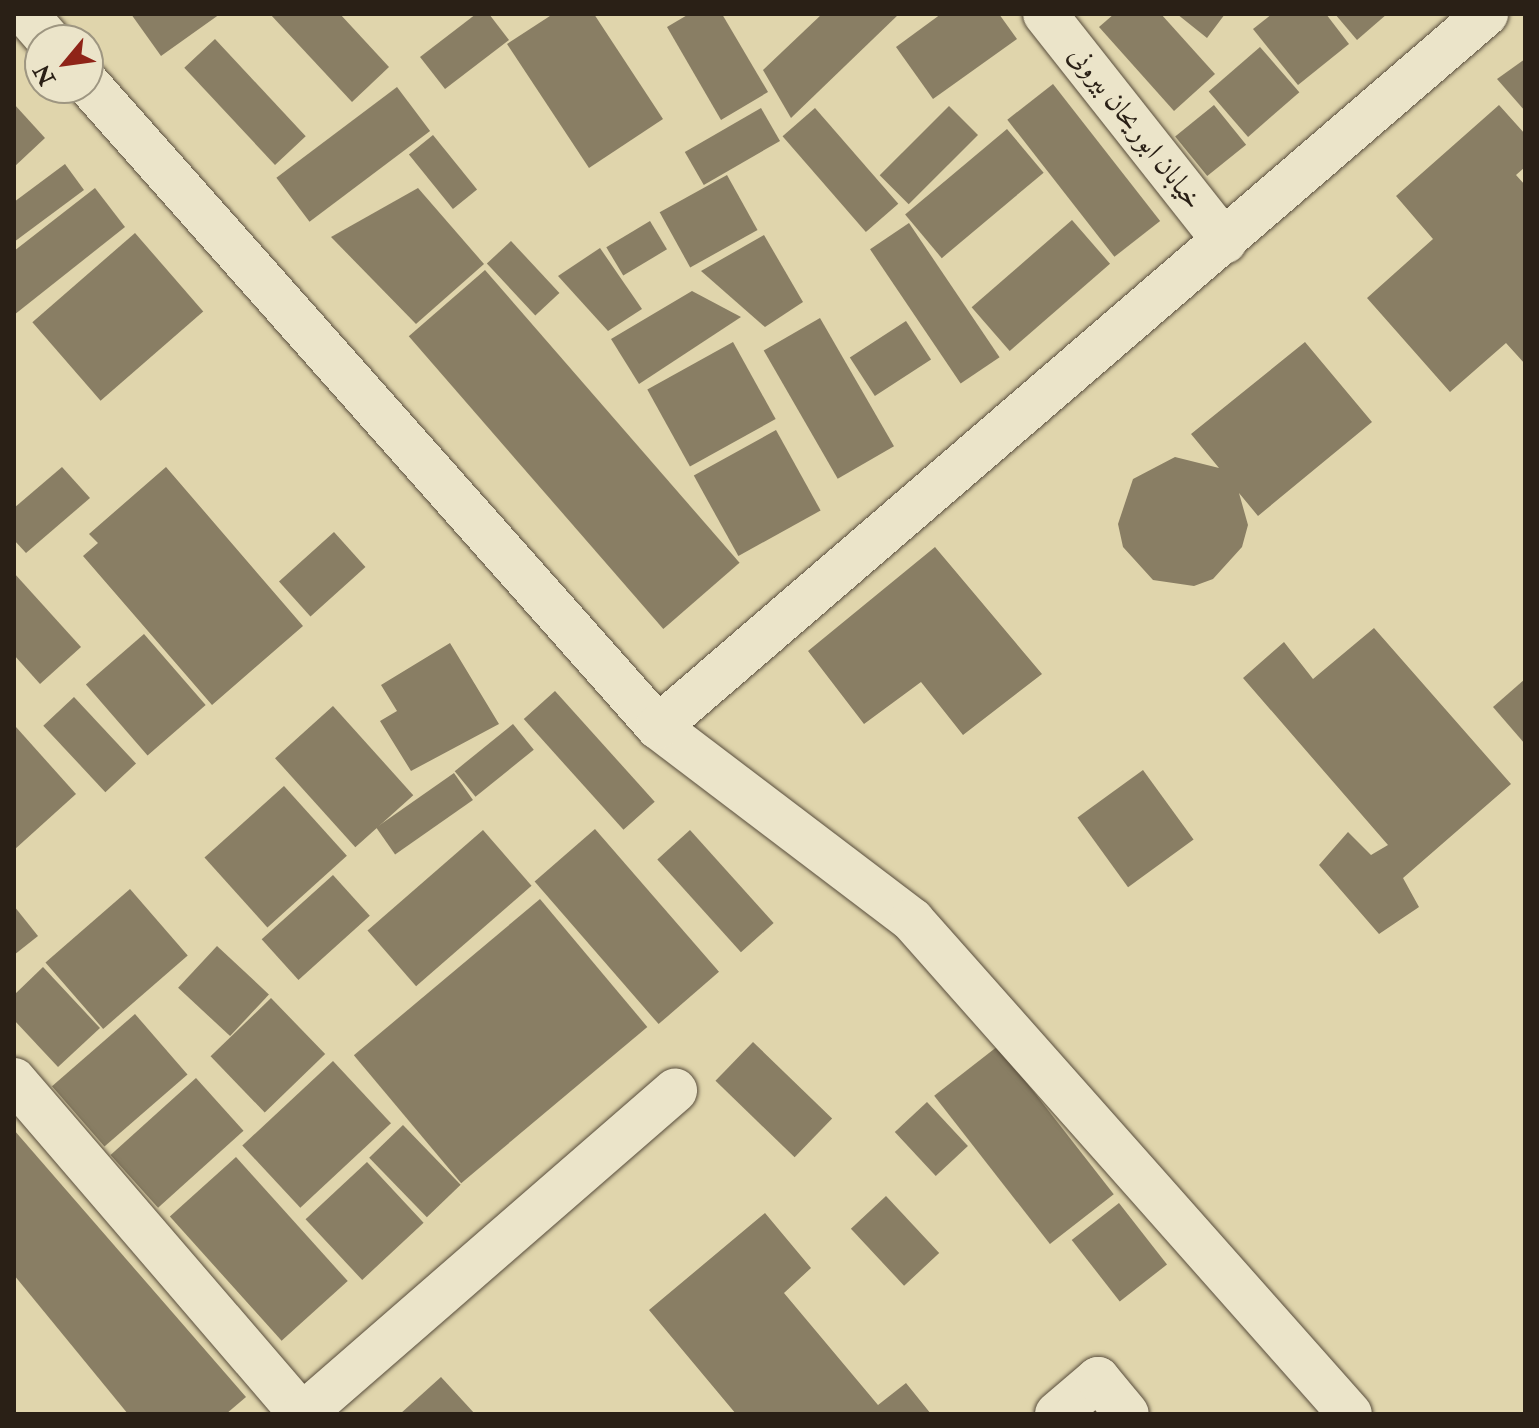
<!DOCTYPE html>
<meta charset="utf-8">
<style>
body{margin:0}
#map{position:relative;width:1539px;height:1428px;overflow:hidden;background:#e0d5ac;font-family:"IM FELL Double Pica",Amiri,serif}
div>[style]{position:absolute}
.building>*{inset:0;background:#897e64;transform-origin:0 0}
.roads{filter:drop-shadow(0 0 2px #584d3c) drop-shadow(0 0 2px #584d3c)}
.minor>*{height:44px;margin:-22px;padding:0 22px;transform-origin:22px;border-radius:22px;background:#ebe4c9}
span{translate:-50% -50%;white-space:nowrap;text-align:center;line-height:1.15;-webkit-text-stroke:6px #ebe4c9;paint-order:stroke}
.street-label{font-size:28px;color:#2a2016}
.frame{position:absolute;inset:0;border:16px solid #2a2016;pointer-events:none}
.north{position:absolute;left:24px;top:24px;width:80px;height:80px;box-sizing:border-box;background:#ebe4c9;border:2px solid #9e9681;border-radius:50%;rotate:241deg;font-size:22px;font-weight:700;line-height:32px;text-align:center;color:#2a2016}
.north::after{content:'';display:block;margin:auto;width:28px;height:36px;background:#8f2418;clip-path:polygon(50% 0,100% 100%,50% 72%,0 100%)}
</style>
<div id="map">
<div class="building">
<i style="clip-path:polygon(131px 14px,220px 14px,161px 56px)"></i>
<i style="clip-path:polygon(270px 14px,340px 14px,389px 67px,352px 102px)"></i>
<i style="clip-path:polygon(476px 14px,489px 14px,509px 40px,445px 89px,420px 57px)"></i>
<i style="clip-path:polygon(553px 14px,594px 14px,663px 119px,589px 168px,507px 44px)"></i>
<i style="clip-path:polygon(689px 14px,722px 14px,768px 92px,721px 120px,667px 27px)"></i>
<i style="clip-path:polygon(822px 14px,899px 14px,791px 118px,763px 70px)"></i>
<i style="clip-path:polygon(941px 14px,999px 14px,1017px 39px,933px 99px,896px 47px)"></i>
<i style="clip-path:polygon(1114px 14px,1161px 14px,1215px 74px,1174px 111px,1099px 27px)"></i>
<i style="clip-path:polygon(1177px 14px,1225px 14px,1207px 38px)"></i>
<i style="clip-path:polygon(1272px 14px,1326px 14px,1349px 44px,1298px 85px,1253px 29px)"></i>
<i style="clip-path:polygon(1335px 14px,1387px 14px,1357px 40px)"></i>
<i style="left:215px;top:39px;width:133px;height:42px;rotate:47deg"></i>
<i style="left:1260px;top:47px;width:60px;height:68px;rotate:49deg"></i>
<i style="clip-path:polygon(1525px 59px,1525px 111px,1497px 79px)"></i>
<i style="left:1053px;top:84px;width:174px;height:58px;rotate:52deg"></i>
<i style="left:397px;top:87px;width:55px;height:151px;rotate:53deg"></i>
<i style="clip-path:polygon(14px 104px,45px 138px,14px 167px)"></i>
<i style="left:1214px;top:105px;width:51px;height:50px;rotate:51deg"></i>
<i style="clip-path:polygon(1499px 105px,1525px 134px,1525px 167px,1516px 175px,1525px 185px,1525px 364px,1506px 343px,1450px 392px,1367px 298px,1433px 239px,1396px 196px)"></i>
<i style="left:949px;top:106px;width:41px;height:98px;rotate:45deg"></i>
<i style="left:761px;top:108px;width:38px;height:88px;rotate:60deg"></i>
<i style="left:815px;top:108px;width:127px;height:43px;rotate:49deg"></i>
<i style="left:1007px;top:129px;width:57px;height:133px;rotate:50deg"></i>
<i style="left:433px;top:135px;width:70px;height:31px;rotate:51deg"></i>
<i style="clip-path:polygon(65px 164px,84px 190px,14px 242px,14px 202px)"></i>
<i style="left:727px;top:175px;width:63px;height:77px;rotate:61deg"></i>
<i style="clip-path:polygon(95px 188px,125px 227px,14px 315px,14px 251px)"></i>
<i style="clip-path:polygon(418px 188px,484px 264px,416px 324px,331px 237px)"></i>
<i style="left:1072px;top:220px;width:58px;height:133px;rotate:49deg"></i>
<i style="left:650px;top:221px;width:33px;height:51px;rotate:59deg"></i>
<i style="left:909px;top:223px;width:162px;height:47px;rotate:56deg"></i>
<i style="left:135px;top:233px;width:104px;height:136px;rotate:49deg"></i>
<i style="clip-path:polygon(764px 235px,803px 302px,765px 327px,701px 271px)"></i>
<i style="left:511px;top:241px;width:71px;height:33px;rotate:47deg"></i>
<i style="clip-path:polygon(600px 248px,642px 309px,608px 331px,558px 276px)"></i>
<i style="left:485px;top:270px;width:388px;height:101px;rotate:49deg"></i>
<i style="clip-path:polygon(692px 291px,741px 317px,639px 384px,611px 339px)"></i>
<i style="left:820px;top:318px;width:148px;height:65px;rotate:60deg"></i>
<i style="left:906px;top:321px;width:46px;height:67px;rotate:57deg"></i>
<i style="left:733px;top:342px;width:88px;height:98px;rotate:61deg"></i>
<i style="clip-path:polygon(1305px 342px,1372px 422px,1258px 516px,1239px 493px,1248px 525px,1242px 547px,1213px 579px,1194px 586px,1153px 580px,1123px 547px,1118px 524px,1133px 479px,1175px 457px,1219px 468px,1191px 434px)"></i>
<i style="left:776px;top:430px;width:92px;height:94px;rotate:61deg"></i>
<i style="clip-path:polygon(62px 467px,90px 498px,26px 553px,14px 540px,14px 508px)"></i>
<i style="clip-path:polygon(166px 467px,303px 626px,212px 705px,83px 556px,98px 543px,89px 534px)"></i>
<i style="left:334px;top:532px;width:47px;height:74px;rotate:48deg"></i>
<i style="clip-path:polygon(935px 547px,1042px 674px,963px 735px,921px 682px,864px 724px,808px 651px)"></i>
<i style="clip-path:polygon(14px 573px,81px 647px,40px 684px,14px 655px)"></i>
<i style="clip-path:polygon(1374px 628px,1511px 784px,1403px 878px,1419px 907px,1379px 934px,1319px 865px,1348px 832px,1371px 855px,1388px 845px,1243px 678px,1284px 642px,1313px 679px)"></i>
<i style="left:144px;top:634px;width:94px;height:77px;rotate:49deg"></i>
<i style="clip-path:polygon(450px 643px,499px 724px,411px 771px,380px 721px,397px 711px,381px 685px)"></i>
<i style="clip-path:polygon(1525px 679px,1525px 744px,1493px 707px)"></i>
<i style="left:555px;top:691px;width:149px;height:42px;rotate:48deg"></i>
<i style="left:74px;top:697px;width:91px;height:42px;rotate:47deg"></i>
<i style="left:333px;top:706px;width:120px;height:78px;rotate:48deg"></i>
<i style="left:513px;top:724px;width:33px;height:75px;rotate:51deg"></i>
<i style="clip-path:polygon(16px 727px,76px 794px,14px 850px,14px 729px)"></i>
<i style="left:1143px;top:770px;width:86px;height:81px;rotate:54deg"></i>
<i style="left:454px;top:773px;width:33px;height:95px;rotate:55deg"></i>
<i style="left:284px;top:786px;width:94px;height:107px;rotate:48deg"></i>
<i style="left:595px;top:829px;width:189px;height:80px;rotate:49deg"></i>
<i style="left:483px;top:830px;width:74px;height:153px;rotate:49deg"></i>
<i style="left:690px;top:830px;width:125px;height:44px;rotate:48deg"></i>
<i style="left:333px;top:875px;width:55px;height:96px;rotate:48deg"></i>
<i style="left:130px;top:889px;width:88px;height:112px;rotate:49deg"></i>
<i style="left:540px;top:899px;width:167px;height:243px;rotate:50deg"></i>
<i style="clip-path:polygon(14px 906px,38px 936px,14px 955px)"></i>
<i style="left:217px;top:946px;width:71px;height:57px;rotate:43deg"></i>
<i style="clip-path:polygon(43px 967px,100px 1028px,58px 1067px,14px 1020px,14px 995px)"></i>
<i style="left:271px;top:998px;width:78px;height:84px;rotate:46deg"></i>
<i style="left:135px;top:1014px;width:80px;height:110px;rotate:49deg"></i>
<i style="left:753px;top:1042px;width:110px;height:54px;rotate:44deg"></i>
<i style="left:998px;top:1046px;width:188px;height:81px;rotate:52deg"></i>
<i style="left:333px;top:1061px;width:85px;height:124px;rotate:47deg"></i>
<i style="left:196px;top:1078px;width:71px;height:115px;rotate:48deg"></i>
<i style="left:927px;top:1102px;width:60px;height:44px;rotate:47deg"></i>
<i style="left:403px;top:1125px;width:83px;height:47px;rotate:46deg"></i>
<i style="clip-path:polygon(14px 1130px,246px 1397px,226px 1414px,128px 1414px,14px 1275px)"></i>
<i style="left:236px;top:1157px;width:167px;height:89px;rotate:48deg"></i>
<i style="left:367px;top:1162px;width:83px;height:84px;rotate:47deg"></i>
<i style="left:886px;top:1196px;width:78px;height:48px;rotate:47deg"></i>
<i style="left:1119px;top:1203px;width:78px;height:60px;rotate:52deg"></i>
<i style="clip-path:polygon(765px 1213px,811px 1268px,784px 1293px,878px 1405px,906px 1383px,931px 1414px,736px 1414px,649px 1310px)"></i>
<i style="clip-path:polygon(441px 1377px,475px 1414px,400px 1414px)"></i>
</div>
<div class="roads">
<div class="minor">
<i style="left:26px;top:14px;width:35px;rotate:49deg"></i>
<i style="left:1045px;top:14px;width:290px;rotate:51.7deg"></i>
<i style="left:88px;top:84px;width:859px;rotate:48.44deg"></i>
<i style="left:658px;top:727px;width:319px;rotate:37.2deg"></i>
<i style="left:912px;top:920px;width:660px;rotate:48.44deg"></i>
<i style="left:658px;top:727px;width:1093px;rotate:-40.73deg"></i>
<i style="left:14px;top:1080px;width:440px;rotate:49.3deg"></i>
<i style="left:303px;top:1414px;width:493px;rotate:-41deg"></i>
<i style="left:1057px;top:1414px;width:54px;rotate:-40.5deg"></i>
<i style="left:1098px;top:1379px;width:45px;rotate:50.4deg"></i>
</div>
</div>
<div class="street-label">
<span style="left:1135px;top:128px;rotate:52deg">خیابان ابوریحان بیرونی</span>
</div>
<div class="frame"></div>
<div class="north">N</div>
</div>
